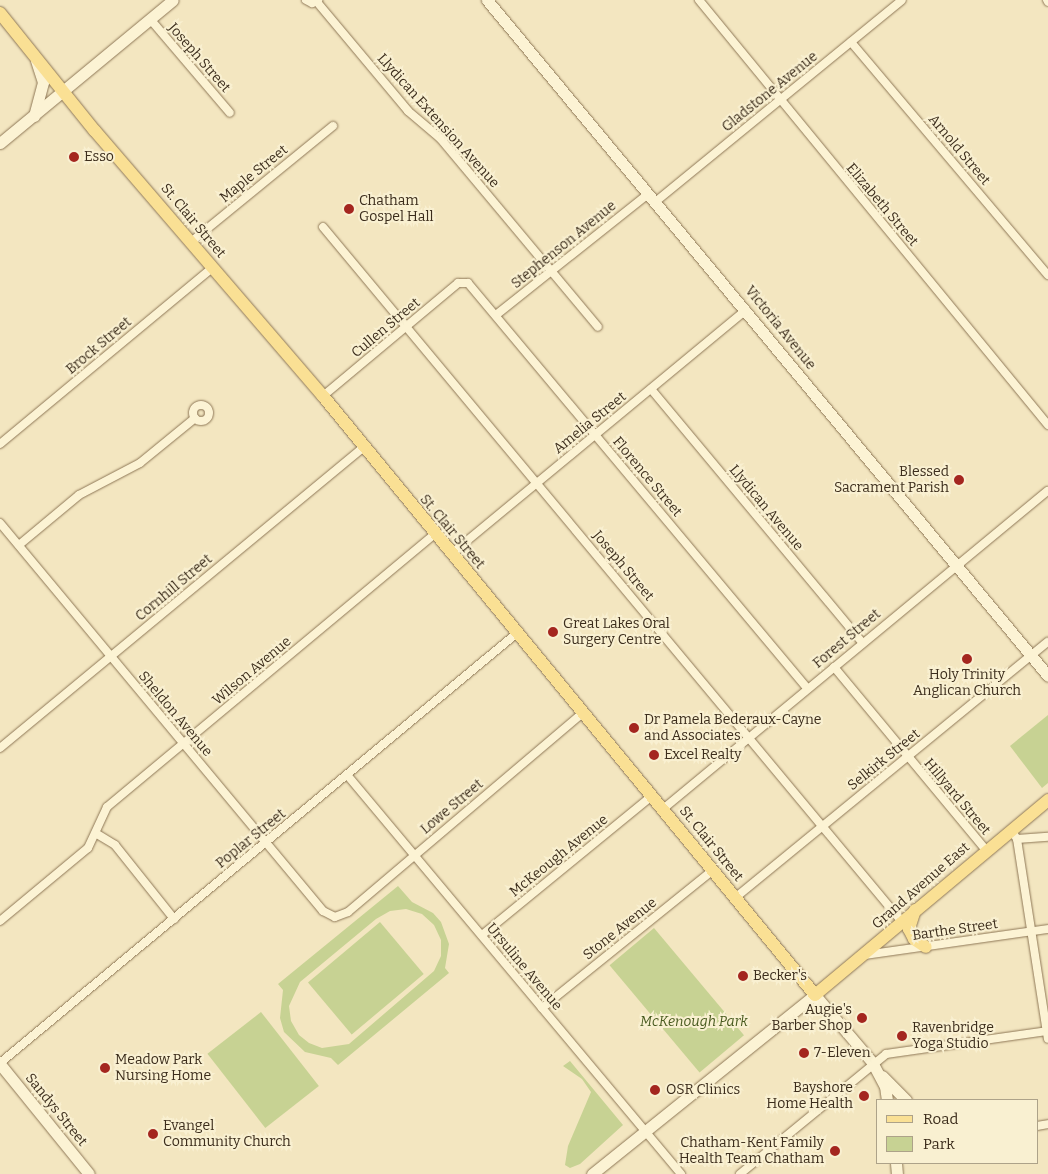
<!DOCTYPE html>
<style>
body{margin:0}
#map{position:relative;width:1048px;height:1174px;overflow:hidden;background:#f3e6c0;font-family:Bitter,serif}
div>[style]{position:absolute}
.green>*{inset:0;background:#c7d293;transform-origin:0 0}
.roads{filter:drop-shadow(0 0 1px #8e7756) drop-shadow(0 0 1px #8e7756)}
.street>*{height:8px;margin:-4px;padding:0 4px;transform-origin:4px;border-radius:4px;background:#fcf3d4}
.street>.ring{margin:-4px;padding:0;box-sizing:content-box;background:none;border:8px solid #fcf3d4;border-radius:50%}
.secondary>*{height:11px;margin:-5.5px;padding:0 5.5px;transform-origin:5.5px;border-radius:5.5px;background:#fcf3d4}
.primary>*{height:12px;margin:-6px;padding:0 6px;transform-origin:6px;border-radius:6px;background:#fae094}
.dots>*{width:14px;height:14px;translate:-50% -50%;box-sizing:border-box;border:2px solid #f9f0d1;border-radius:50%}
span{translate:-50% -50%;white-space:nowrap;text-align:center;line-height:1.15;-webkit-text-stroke:4px #f9f0d1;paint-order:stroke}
.street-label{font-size:14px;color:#3c2d1c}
.poi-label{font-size:14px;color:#3c2d1c}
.left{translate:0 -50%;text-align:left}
.right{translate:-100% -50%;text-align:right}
.park-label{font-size:14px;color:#495b20;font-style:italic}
.legend{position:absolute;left:876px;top:1099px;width:162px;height:65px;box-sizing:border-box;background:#f9f0d1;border:1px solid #ada289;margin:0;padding:6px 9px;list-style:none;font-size:15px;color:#3c2d1c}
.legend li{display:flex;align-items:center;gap:10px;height:25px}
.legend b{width:25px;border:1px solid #ada289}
</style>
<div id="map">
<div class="green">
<i style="clip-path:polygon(1048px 715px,1048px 783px,1042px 788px,1010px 746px)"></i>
<i style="clip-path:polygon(evenodd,398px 886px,412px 902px,433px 913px,441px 922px,449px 944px,445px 968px,449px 973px,338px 1065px,331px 1058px,305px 1052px,284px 1032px,280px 1018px,283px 990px,278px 984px,398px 886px,406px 909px,422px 914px,434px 925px,441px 940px,441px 956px,434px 971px,349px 1044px,322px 1048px,309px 1043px,299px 1035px,291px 1021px,289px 1006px,300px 982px,376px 919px,390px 911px,406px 909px)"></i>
<i style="left:380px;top:922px;width:68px;height:94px;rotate:50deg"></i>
<i style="left:654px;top:928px;width:140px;height:58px;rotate:50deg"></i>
<i style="left:261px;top:1012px;width:94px;height:68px;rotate:52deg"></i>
<i style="clip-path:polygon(570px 1061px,623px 1125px,580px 1164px,570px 1168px,565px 1165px,568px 1146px,591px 1092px,582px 1079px,563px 1066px)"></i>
</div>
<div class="roads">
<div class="street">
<i style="left:306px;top:0;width:7px;rotate:27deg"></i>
<i style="left:312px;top:3px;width:7px;rotate:-27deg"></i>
<i style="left:699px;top:0;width:550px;rotate:50.61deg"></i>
<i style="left:1047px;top:0;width:2px;rotate:63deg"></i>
<i style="left:317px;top:2px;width:142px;rotate:50.1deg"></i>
<i style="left:408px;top:111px;width:42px;rotate:40.2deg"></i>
<i style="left:440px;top:138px;width:246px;rotate:50.1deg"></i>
<i style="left:150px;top:19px;width:123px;rotate:49.6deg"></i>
<i style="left:851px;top:42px;width:305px;rotate:49.8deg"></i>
<i style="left:654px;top:203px;width:320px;rotate:-39.3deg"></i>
<i style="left:323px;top:227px;width:905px;rotate:50.2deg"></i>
<i style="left:192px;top:241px;width:182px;rotate:-39.2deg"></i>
<i style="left:496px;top:315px;width:193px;rotate:-38.5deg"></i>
<i style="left:651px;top:389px;width:329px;rotate:50.2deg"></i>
<i style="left:323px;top:396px;width:176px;rotate:-39.9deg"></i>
<i style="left:458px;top:283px;width:10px"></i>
<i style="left:468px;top:283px;width:528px;rotate:50.07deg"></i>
<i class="ring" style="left:193px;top:405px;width:8px;height:8px"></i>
<i style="left:0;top:444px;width:277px;rotate:-39.7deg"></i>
<i style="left:0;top:523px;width:505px;rotate:50.22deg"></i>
<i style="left:323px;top:911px;width:13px;rotate:27deg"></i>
<i style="left:335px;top:917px;width:14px;rotate:-21deg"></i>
<i style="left:348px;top:912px;width:308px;rotate:-40.3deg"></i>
<i style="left:19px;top:545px;width:78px;rotate:-39.8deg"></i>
<i style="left:79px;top:495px;width:69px;rotate:-27.7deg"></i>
<i style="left:140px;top:463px;width:71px;rotate:-39.3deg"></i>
<i style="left:451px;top:554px;width:383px;rotate:-39.6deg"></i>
<i style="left:834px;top:667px;width:238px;rotate:50.3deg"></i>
<i style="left:0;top:748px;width:470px;rotate:-39.6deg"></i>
<i style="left:348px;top:776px;width:519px;rotate:50.08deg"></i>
<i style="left:663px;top:809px;width:499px;rotate:-39.6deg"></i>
<i style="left:1011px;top:830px;width:11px;rotate:56deg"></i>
<i style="left:1017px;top:839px;width:202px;rotate:81.2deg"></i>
<i style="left:97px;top:834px;width:21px;rotate:31deg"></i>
<i style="left:115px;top:845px;width:95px;rotate:51.4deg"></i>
<i style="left:1017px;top:839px;width:31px;rotate:-4deg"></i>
<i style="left:736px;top:897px;width:403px;rotate:-39.3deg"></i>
<i style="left:0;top:921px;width:114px;rotate:-39.7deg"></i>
<i style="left:88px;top:848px;width:45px;rotate:-65.1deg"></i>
<i style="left:107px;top:807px;width:425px;rotate:-39.8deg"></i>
<i style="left:482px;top:935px;width:220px;rotate:-39.3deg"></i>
<i style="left:865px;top:955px;width:185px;rotate:-8.1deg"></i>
<i style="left:542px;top:1008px;width:220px;rotate:-38.9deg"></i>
<i style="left:0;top:1063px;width:672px;rotate:-39.75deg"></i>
<i style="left:1037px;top:1126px;width:11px;rotate:-10deg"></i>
<i style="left:740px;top:1174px;width:189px;rotate:-39.4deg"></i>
<i style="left:886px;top:1054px;width:164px;rotate:-8.1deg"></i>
</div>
<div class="secondary">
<i style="left:487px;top:0;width:878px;rotate:50.31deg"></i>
<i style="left:34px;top:116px;width:35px;rotate:-75deg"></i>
<i style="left:43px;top:82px;width:23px;rotate:-108deg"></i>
<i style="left:0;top:143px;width:224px;rotate:-39.6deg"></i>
<i style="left:0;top:1064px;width:141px;rotate:51deg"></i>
<i style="left:882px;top:1076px;width:34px;rotate:45deg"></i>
<i style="left:896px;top:1163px;width:11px;rotate:85deg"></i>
<i style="left:592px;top:1174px;width:286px;rotate:-38.8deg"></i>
<i style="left:815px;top:995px;width:88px;rotate:49.6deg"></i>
<i style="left:872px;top:1062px;width:27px;rotate:62deg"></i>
<i style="left:885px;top:1086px;width:14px;rotate:82deg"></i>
</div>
<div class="primary">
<i style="left:0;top:13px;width:151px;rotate:51.2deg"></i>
<i style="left:95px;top:131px;width:350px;rotate:49.3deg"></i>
<i style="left:323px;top:396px;width:775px;rotate:50.6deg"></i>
<i style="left:815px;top:995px;width:304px;rotate:-39.9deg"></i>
<i style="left:915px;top:910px;width:20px;rotate:108deg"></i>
<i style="left:909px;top:929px;width:11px;rotate:63deg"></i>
<i style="left:914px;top:939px;width:14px;rotate:34deg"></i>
</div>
</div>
<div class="dots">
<i style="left:74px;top:157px;background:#a4261f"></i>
<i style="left:349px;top:209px;background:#a4261f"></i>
<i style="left:959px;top:480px;background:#a4261f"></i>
<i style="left:553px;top:632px;background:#a4261f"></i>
<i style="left:967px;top:659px;background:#a4261f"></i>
<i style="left:634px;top:728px;background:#a4261f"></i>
<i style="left:654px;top:755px;background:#a4261f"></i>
<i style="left:743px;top:976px;background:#a4261f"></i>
<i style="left:862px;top:1018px;background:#a4261f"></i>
<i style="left:902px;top:1036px;background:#a4261f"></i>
<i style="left:804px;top:1053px;background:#a4261f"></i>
<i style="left:105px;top:1068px;background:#a4261f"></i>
<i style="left:655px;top:1090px;background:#a4261f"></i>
<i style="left:864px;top:1096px;background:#a4261f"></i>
<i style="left:153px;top:1134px;background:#a4261f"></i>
<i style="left:835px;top:1151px;background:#a4261f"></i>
</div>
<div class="street-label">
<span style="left:199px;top:58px;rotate:49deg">Joseph Street</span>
<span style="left:770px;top:92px;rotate:-39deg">Gladstone Avenue</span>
<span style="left:438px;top:121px;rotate:48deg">Llydican Extension Avenue</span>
<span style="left:959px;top:150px;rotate:50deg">Arnold Street</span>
<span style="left:254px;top:174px;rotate:-39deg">Maple Street</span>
<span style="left:882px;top:205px;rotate:50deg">Elizabeth Street</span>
<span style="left:193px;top:221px;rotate:50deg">St. Clair Street</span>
<span style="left:564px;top:245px;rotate:-39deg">Stephenson Avenue</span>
<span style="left:386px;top:328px;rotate:-40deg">Cullen Street</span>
<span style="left:780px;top:328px;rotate:51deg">Victoria Avenue</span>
<span style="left:99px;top:346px;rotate:-40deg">Brock Street</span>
<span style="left:590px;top:423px;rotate:-39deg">Amelia Street</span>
<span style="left:647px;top:477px;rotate:50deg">Florence Street</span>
<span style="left:766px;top:508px;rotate:50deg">Llydican Avenue</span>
<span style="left:452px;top:532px;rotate:50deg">St. Clair Street</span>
<span style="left:623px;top:566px;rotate:50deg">Joseph Street</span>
<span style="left:174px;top:588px;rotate:-40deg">Cornhill Street</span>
<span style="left:847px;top:639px;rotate:-40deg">Forest Street</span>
<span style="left:252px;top:671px;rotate:-40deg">Wilson Avenue</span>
<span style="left:175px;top:714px;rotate:50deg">Sheldon Avenue</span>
<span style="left:884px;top:760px;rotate:-39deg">Selkirk Street</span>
<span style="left:957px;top:797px;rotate:50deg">Hillyard Street</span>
<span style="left:452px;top:807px;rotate:-40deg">Lowe Street</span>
<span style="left:251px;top:839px;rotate:-39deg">Poplar Street</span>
<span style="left:711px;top:844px;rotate:51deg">St. Clair Street</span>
<span style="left:559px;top:856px;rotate:-39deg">McKeough Avenue</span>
<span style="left:921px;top:886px;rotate:-41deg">Grand Avenue East</span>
<span style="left:620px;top:929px;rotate:-39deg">Stone Avenue</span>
<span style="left:955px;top:930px;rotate:-8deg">Barthe Street</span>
<span style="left:524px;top:967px;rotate:50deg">Ursuline Avenue</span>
<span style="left:56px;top:1110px;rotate:51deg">Sandys Street</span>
</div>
<div class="poi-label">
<span class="left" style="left:84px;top:157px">Esso</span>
<span class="left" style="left:359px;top:209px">Chatham<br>Gospel Hall</span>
<span class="right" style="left:949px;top:480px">Blessed<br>Sacrament Parish</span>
<span class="left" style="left:563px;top:632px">Great Lakes Oral<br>Surgery Centre</span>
<span style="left:967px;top:683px">Holy Trinity<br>Anglican Church</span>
<span class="left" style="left:644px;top:728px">Dr Pamela Bederaux-Cayne<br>and Associates</span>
<span class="left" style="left:664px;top:755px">Excel Realty</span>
<span class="left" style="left:753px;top:976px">Becker's</span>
<span class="right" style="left:852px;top:1018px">Augie's<br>Barber Shop</span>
<span class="left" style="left:912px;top:1036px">Ravenbridge<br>Yoga Studio</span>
<span class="left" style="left:814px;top:1053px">7-Eleven</span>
<span class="left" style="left:115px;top:1068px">Meadow Park<br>Nursing Home</span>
<span class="right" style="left:853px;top:1096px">Bayshore<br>Home Health</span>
<span class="left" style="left:666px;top:1090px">OSR Clinics</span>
<span class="left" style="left:163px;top:1134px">Evangel<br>Community Church</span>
<span class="right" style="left:824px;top:1151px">Chatham-Kent Family<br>Health Team Chatham</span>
</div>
<div class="park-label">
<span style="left:694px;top:1022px">McKenough Park</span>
</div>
<ul class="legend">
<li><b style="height:6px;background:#fae094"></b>Road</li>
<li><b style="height:14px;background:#c7d293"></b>Park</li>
</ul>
</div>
